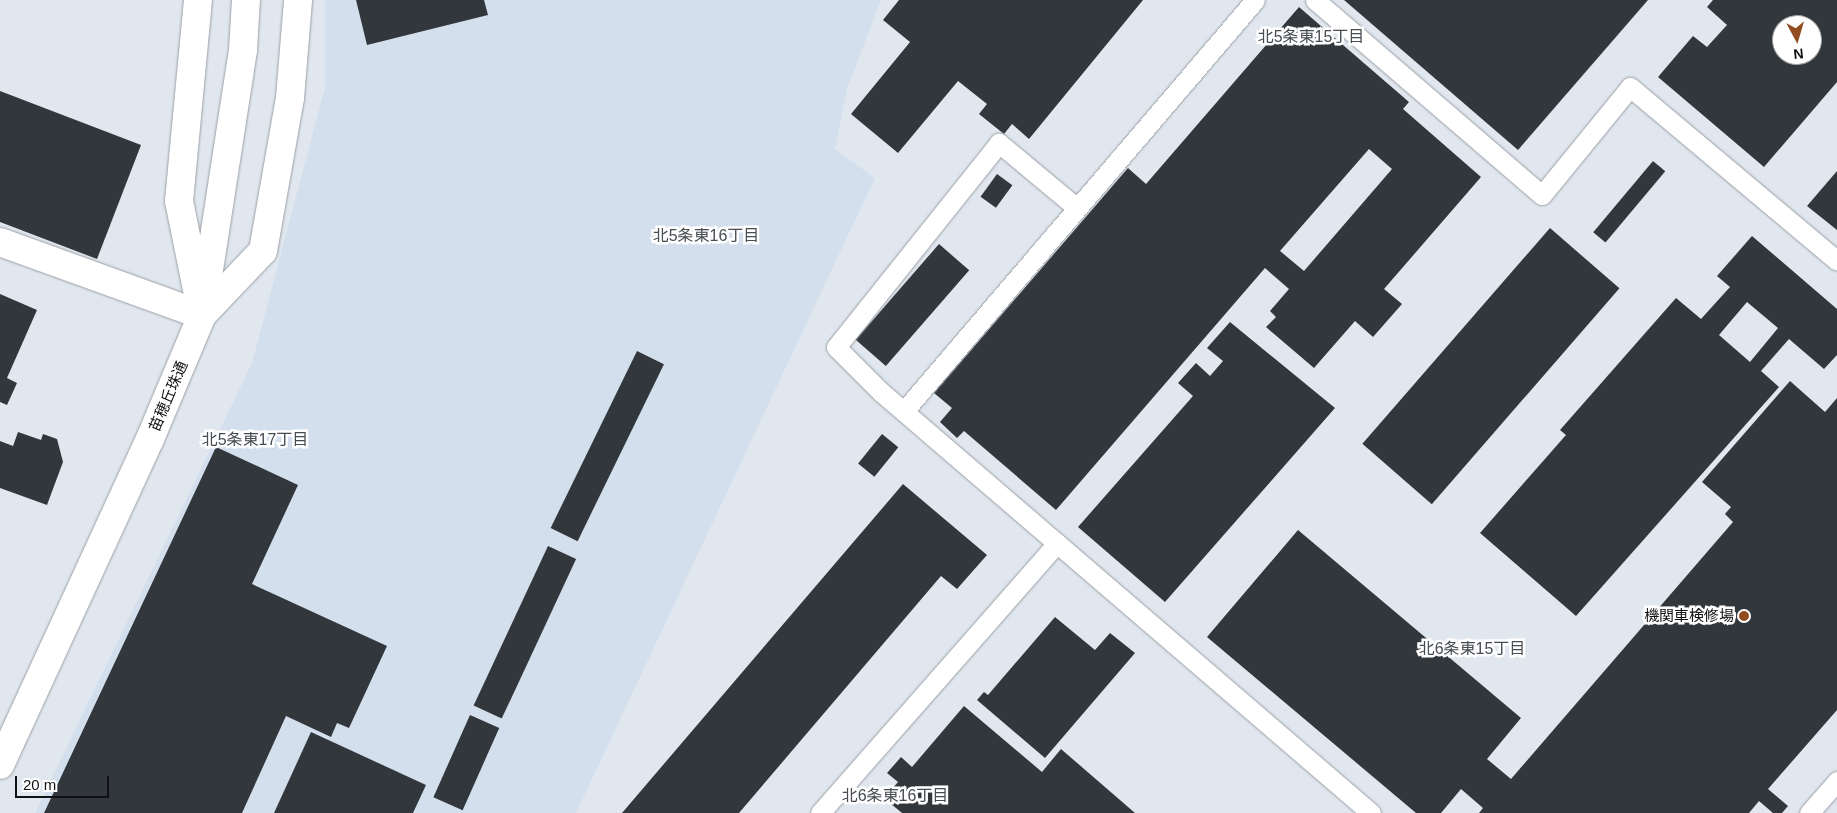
<!DOCTYPE html>
<meta charset="utf-8">
<style>
body{margin:0}
#map{position:relative;width:1837px;height:813px;overflow:hidden;background:#e1e7ee;font-family:Helvetica,"Noto Sans JP",sans-serif}
div>[style]{position:absolute}
.built>*{inset:0;background:#d4dfed}
.building>*{inset:0;background:#32373c;transform-origin:0 0}
.roads{filter:drop-shadow(0 0 1px #999fa6) drop-shadow(0 0 1px #999fa6)}
.service>*{height:19px;margin:-9.5px;padding:0 9.5px;transform-origin:9.5px;border-radius:9.5px;background:#fff}
.minor>*{height:28px;margin:-14px;padding:0 14px;transform-origin:14px;border-radius:14px;background:#fff}
.tertiary>*{height:28px;margin:-14px;padding:0 14px;transform-origin:14px;border-radius:14px;background:#fff}
.dots>*{width:14px;height:14px;translate:-50% -50%;box-sizing:border-box;border:2px solid #fff;border-radius:50%}
span{translate:-50% -50%;white-space:nowrap;text-align:center;line-height:1.15;-webkit-text-stroke:5px #fff;paint-order:stroke}
.street-label{font-size:15px;color:#0f1114}
.poi-label{font-size:15px;color:#0f1114}
.right{translate:-100% -50%;text-align:right}
.neighbourhood-label{font-size:16px;color:#474c52}
.north{position:absolute;left:1772px;top:15px;width:50px;height:50px;box-sizing:border-box;background:#fff;border:1px solid #9fa0a1;border-radius:50%;rotate:174deg;font-size:14px;font-weight:700;line-height:20px;text-align:center;color:#0f1114}
.north::after{content:'';display:block;margin:auto;width:18px;height:22px;background:#914d20;clip-path:polygon(50% 0,100% 100%,50% 72%,0 100%)}
.scale{position:absolute;left:15px;top:776px;width:94px;height:22px;box-sizing:border-box;border:2px solid #0f1114;border-top:0;padding-left:6px;font-size:15px;line-height:18px;white-space:nowrap;color:#0f1114;-webkit-text-stroke:4px #fff;paint-order:stroke}
</style>
<div id="map">
<div class="built">
<i style="clip-path:polygon(325px 0,881px 0,847px 89px,835px 149px,875px 178px,576px 813px,35px 813px,252px 363px,325px 87px)"></i>
</div>
<div class="building">
<i style="clip-path:polygon(356px 0,484px 0,488px 15px,367px 45px)"></i>
<i style="clip-path:polygon(899px 0,1143px 0,1029px 139px,1012px 124px,1004px 134px,979px 114px,987px 104px,958px 81px,898px 153px,851px 114px,910px 42px,883px 20px)"></i>
<i style="clip-path:polygon(1344px 0,1648px 0,1518px 150px)"></i>
<i style="clip-path:polygon(evenodd,1713px 0,1837px 0,1837px 82px,1764px 167px,1658px 77px,1693px 36px,1707px 47px,1727px 25px,1707px 7px,1713px 0,1782px 25px,1812px 25px,1812px 55px,1782px 55px,1782px 25px)"></i>
<i style="clip-path:polygon(evenodd,1299px 7px,1409px 102px,1403px 109px,1481px 177px,1384px 289px,1402px 304px,1373px 337px,1355px 321px,1314px 368px,1266px 327px,1276px 317px,1270px 311px,1289px 289px,1265px 268px,1056px 510px,964px 431px,957px 438px,940px 422px,952px 408px,934px 393px,1128px 168px,1146px 184px,1299px 7px,1369px 149px,1392px 169px,1304px 271px,1280px 251px,1369px 149px)"></i>
<i style="clip-path:polygon(0 91px,141px 145px,97px 259px,0 222px)"></i>
<i style="left:1653px;top:161px;width:16px;height:93px;rotate:40deg"></i>
<i style="clip-path:polygon(1837px 171px,1837px 230px,1807px 206px)"></i>
<i style="left:997px;top:174px;width:19px;height:28px;rotate:36deg"></i>
<i style="left:1550px;top:228px;width:92px;height:286px;rotate:41deg"></i>
<i style="clip-path:polygon(evenodd,1752px 236px,1837px 309px,1837px 355px,1824px 369px,1789px 339px,1761px 371px,1779px 387px,1576px 616px,1480px 533px,1566px 435px,1560px 430px,1676px 298px,1701px 319px,1730px 287px,1717px 276px,1752px 236px,1747px 302px,1778px 328px,1750px 362px,1719px 335px,1747px 302px)"></i>
<i style="left:939px;top:244px;width:40px;height:127px;rotate:41deg"></i>
<i style="clip-path:polygon(0 294px,37px 310px,7px 378px,17px 383px,7px 405px,0 402px)"></i>
<i style="clip-path:polygon(1230px 322px,1335px 408px,1165px 602px,1078px 527px,1193px 396px,1178px 383px,1196px 363px,1210px 376px,1223px 361px,1207px 348px)"></i>
<i style="left:637px;top:351px;width:30px;height:197px;rotate:26deg"></i>
<i style="clip-path:polygon(1790px 381px,1825px 412px,1837px 398px,1837px 710px,1768px 789px,1788px 806px,1782px 813px,1773px 813px,1759px 801px,1749px 813px,1479px 813px,1483px 808px,1461px 789px,1441px 813px,1416px 813px,1207px 637px,1298px 530px,1521px 718px,1487px 759px,1511px 779px,1733px 522px,1725px 514px,1731px 507px,1702px 482px)"></i>
<i style="clip-path:polygon(18px 432px,41px 440px,43px 434px,57px 439px,63px 462px,47px 505px,0 488px,0 441px,13px 446px)"></i>
<i style="left:882px;top:434px;width:21px;height:38px;rotate:39deg"></i>
<i style="clip-path:polygon(216px 447px,298px 485px,252px 584px,387px 646px,349px 728px,337px 723px,331px 737px,286px 716px,242px 813px,44px 813px)"></i>
<i style="clip-path:polygon(903px 484px,987px 555px,957px 589px,941px 576px,739px 813px,622px 813px)"></i>
<i style="left:548px;top:546px;width:31px;height:176px;rotate:25deg"></i>
<i style="clip-path:polygon(1055px 617px,1095px 650px,1110px 633px,1135px 653px,1045px 758px,977px 700px,984px 692px,988px 695px)"></i>
<i style="clip-path:polygon(964px 706px,1042px 772px,1061px 749px,1135px 813px,902px 813px,884px 798px,898px 782px,887px 773px,901px 757px,912px 767px)"></i>
<i style="left:470px;top:715px;width:32px;height:90px;rotate:24deg"></i>
<i style="clip-path:polygon(311px 732px,426px 785px,413px 813px,274px 813px)"></i>
</div>
<div class="roads">
<div class="service">
<i style="left:1315px;top:0;width:299px;rotate:40.7deg"></i>
<i style="left:1542px;top:195px;width:139px;rotate:-50.8deg"></i>
<i style="left:1630px;top:87px;width:270px;rotate:40deg"></i>
<i style="left:1077px;top:208px;width:102px;rotate:-140.2deg"></i>
<i style="left:999px;top:143px;width:261px;rotate:128.6deg"></i>
<i style="left:836px;top:347px;width:64px;rotate:45deg"></i>
<i style="left:881px;top:392px;width:646px;rotate:40.67deg"></i>
<i style="left:904px;top:411px;width:540px;rotate:-49.5deg"></i>
<i style="left:820px;top:813px;width:359px;rotate:-48.7deg"></i>
<i style="left:1809px;top:813px;width:43px;rotate:-48.8deg"></i>
</div>
<div class="minor">
<i style="left:198px;top:0;width:202px;rotate:95.4deg"></i>
<i style="left:179px;top:201px;width:115px;rotate:78.5deg"></i>
<i style="left:0;top:242px;width:215px;rotate:19.9deg"></i>
<i style="left:202px;top:315px;width:88px;rotate:-46.4deg"></i>
<i style="left:263px;top:251px;width:155px;rotate:-80deg"></i>
<i style="left:290px;top:98px;width:98px;rotate:-85.3deg"></i>
</div>
<div class="tertiary">
<i style="left:0;top:765px;width:359px;rotate:-65.3deg"></i>
<i style="left:150px;top:439px;width:134px;rotate:-67.2deg"></i>
<i style="left:202px;top:315px;width:268px;rotate:-81.2deg"></i>
<i style="left:243px;top:50px;width:50px;rotate:-86.6deg"></i>
</div>
</div>
<div class="dots">
<i style="left:1744px;top:616px;background:#914d20"></i>
</div>
<div class="street-label">
<span style="left:168px;top:396px;rotate:-67deg">苗穂丘珠通</span>
</div>
<div class="poi-label">
<span class="right" style="left:1734px;top:616px">機関車検修場</span>
</div>
<div class="neighbourhood-label">
<span style="left:1311px;top:37px">北5条東15丁目</span>
<span style="left:706px;top:236px">北5条東16丁目</span>
<span style="left:255px;top:440px">北5条東17丁目</span>
<span style="left:1472px;top:649px">北6条東15丁目</span>
<span style="left:895px;top:796px">北6条東16丁目</span>
</div>
<div class="north">N</div>
<div class="scale">20 m</div>
</div>
